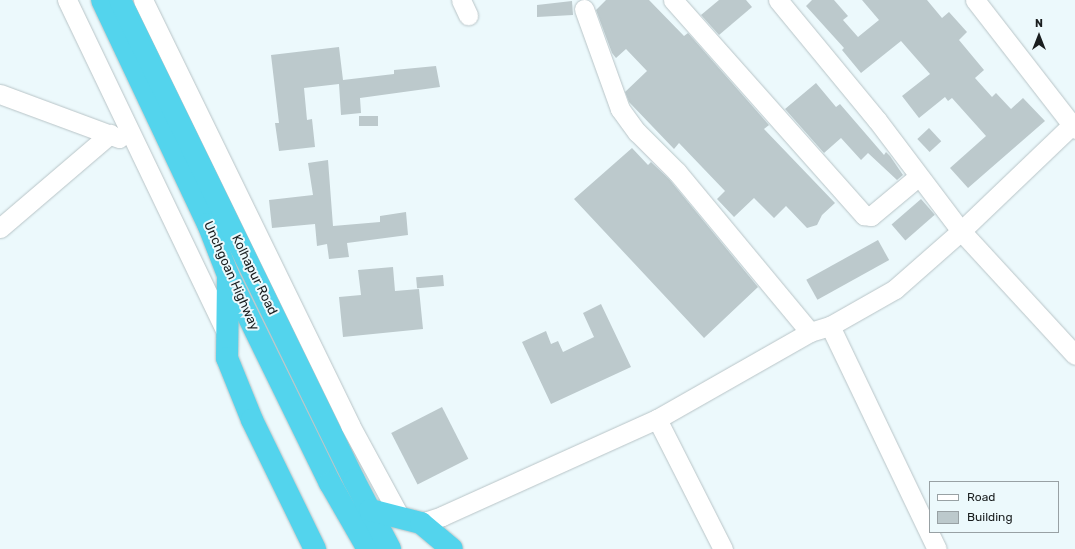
<!DOCTYPE html>
<style>
body{margin:0}
#map{position:relative;width:1075px;height:549px;overflow:hidden;background:#ecf9fc;font-family:Rubik,sans-serif}
div>[style]{position:absolute}
.building>*{inset:0;background:#bcc9cc;transform-origin:0 0}
.roads{filter:drop-shadow(0 0 1px #b8c4c7) drop-shadow(0 0 1px #b8c4c7)}
.minor>*{height:19px;margin:-9.5px;padding:0 9.5px;transform-origin:9.5px;border-radius:9.5px;background:#fff}
.highway>*{height:22px;margin:-11px;padding:0 11px;transform-origin:11px;border-radius:11px;background:#53d4ed}
span{translate:-50% -50%;white-space:nowrap;text-align:center;line-height:1.15;-webkit-text-stroke:4px #ecf9fc;paint-order:stroke}
.street-label{font-size:13px;color:#1a1e1f}
.legend{position:absolute;left:929px;top:481px;width:130px;height:52px;box-sizing:border-box;background:#ecf9fc;border:1px solid #98a1a4;margin:0;padding:5px 7px;list-style:none;font-size:12px;color:#1a1e1f}
.legend li{display:flex;align-items:center;gap:8px;height:20px}
.legend b{width:20px;border:1px solid #98a1a4}
.north{position:absolute;left:1019px;top:16px;width:40px;height:40px;-webkit-text-stroke:3px #ecf9fc;paint-order:stroke;rotate:0deg;font-size:11px;font-weight:700;line-height:16px;text-align:center;color:#1a1e1f}
.north::after{content:'';display:block;margin:auto;width:14px;height:18px;background:#1a1e1f;clip-path:polygon(50% 0,100% 100%,50% 72%,0 100%)}
</style>
<div id="map">
<div class="building">
<i style="clip-path:polygon(606px 0,649px 0,684px 36px,688px 33px,769px 125px,764px 129px,835px 203px,822px 215px,817px 225px,807px 228px,786px 206px,774px 218px,754px 198px,734px 217px,717px 199px,725px 191px,679px 143px,674px 149px,629px 102px,625px 92px,647px 71px,626px 49px,616px 58px,612px 53px,596px 10px)"></i>
<i style="clip-path:polygon(719px 0,746px 0,752px 7px,719px 35px,701px 15px)"></i>
<i style="clip-path:polygon(812px 0,834px 0,848px 16px,843px 20px,858px 37px,879px 20px,862px 0,927px 0,942px 18px,949px 12px,967px 32px,959px 40px,984px 70px,975px 78px,992px 97px,996px 93px,1011px 109px,1023px 98px,1045px 121px,968px 188px,950px 168px,986px 136px,952px 98px,948px 101px,945px 97px,919px 118px,902px 96px,930px 74px,901px 41px,861px 73px,842px 50px,844px 48px,806px 6px)"></i>
<i style="clip-path:polygon(572px 1px,573px 15px,537px 17px,537px 5px)"></i>
<i style="clip-path:polygon(339px 47px,343px 80px,394px 74px,394px 70px,436px 66px,440px 87px,360px 98px,361px 113px,341px 115px,339px 84px,304px 88px,307px 120px,312px 119px,315px 147px,279px 151px,275px 123px,279px 123px,271px 55px)"></i>
<i style="clip-path:polygon(816px 83px,836px 107px,840px 104px,884px 155px,886px 152px,890px 156px,903px 175px,897px 180px,868px 153px,861px 160px,841px 138px,824px 153px,785px 109px)"></i>
<i style="left:378px;top:116px;width:10px;height:19px;rotate:90deg"></i>
<i style="left:929px;top:128px;width:18px;height:16px;rotate:47deg"></i>
<i style="clip-path:polygon(632px 148px,648px 165px,651px 162px,669px 179px,758px 287px,704px 338px,574px 199px)"></i>
<i style="clip-path:polygon(328px 160px,333px 226px,380px 222px,380px 216px,406px 212px,408px 235px,347px 243px,349px 257px,329px 259px,327px 244px,317px 246px,315px 224px,272px 228px,269px 200px,313px 195px,308px 163px)"></i>
<i style="left:921px;top:199px;width:21px;height:39px;rotate:49deg"></i>
<i style="left:878px;top:240px;width:23px;height:82px;rotate:61deg"></i>
<i style="clip-path:polygon(393px 267px,395px 291px,419px 289px,423px 329px,343px 337px,339px 297px,361px 295px,358px 270px)"></i>
<i style="left:443px;top:275px;width:11px;height:27px;rotate:85deg"></i>
<i style="clip-path:polygon(601px 304px,631px 367px,551px 404px,522px 342px,546px 331px,551px 344px,558px 341px,563px 352px,594px 337px,583px 313px)"></i>
<i style="left:442px;top:407px;width:58px;height:57px;rotate:63deg"></i>
</div>
<div class="roads">
<div class="minor">
<i style="left:67px;top:0;width:368px;rotate:64.4deg"></i>
<i style="left:143px;top:0;width:473px;rotate:64deg"></i>
<i style="left:350px;top:425px;width:105px;rotate:61.5deg"></i>
<i style="left:461px;top:0;width:17px;rotate:65deg"></i>
<i style="left:673px;top:0;width:288px;rotate:48.4deg"></i>
<i style="left:864px;top:215px;width:7px;rotate:8deg"></i>
<i style="left:871px;top:216px;width:62px;rotate:-39.8deg"></i>
<i style="left:778px;top:0;width:156px;rotate:50.5deg"></i>
<i style="left:877px;top:120px;width:139px;rotate:52.9deg"></i>
<i style="left:961px;top:231px;width:168px;rotate:47.4deg"></i>
<i style="left:975px;top:0;width:163px;rotate:52.2deg"></i>
<i style="left:584px;top:9px;width:106px;rotate:70.2deg"></i>
<i style="left:620px;top:109px;width:29px;rotate:54deg"></i>
<i style="left:637px;top:132px;width:57px;rotate:45deg"></i>
<i style="left:677px;top:172px;width:208px;rotate:50.3deg"></i>
<i style="left:0;top:94px;width:127px;rotate:20.3deg"></i>
<i style="left:0;top:228px;width:145px;rotate:-40.5deg"></i>
<i style="left:830px;top:326px;width:247px;rotate:64.4deg"></i>
<i style="left:657px;top:419px;width:146px;rotate:63.1deg"></i>
<i style="left:421px;top:523px;width:22px;rotate:-18deg"></i>
<i style="left:442px;top:516px;width:236px;rotate:-24.3deg"></i>
<i style="left:657px;top:419px;width:176px;rotate:-29.6deg"></i>
<i style="left:810px;top:332px;width:21px;rotate:-17deg"></i>
<i style="left:830px;top:326px;width:75px;rotate:-29.6deg"></i>
<i style="left:895px;top:289px;width:88px;rotate:-41.3deg"></i>
<i style="left:961px;top:231px;width:153px;rotate:-43.7deg"></i>
</div>
<div class="highway">
<i style="left:102px;top:0;width:248px;rotate:64.7deg"></i>
<i style="left:208px;top:224px;width:55px;rotate:68.6deg"></i>
<i style="left:228px;top:275px;width:232px;rotate:63.9deg"></i>
<i style="left:330px;top:483px;width:76px;rotate:60.1deg"></i>
<i style="left:120px;top:0;width:534px;rotate:64.01deg"></i>
<i style="left:354px;top:480px;width:78px;rotate:62.4deg"></i>
<i style="left:228px;top:278px;width:80px;rotate:90.7deg"></i>
<i style="left:227px;top:358px;width:67px;rotate:68deg"></i>
<i style="left:252px;top:420px;width:144px;rotate:64deg"></i>
<i style="left:370px;top:510px;width:53px;rotate:14.3deg"></i>
<i style="left:421px;top:523px;width:40px;rotate:40deg"></i>
</div>
</div>
<div class="street-label">
<span style="left:254px;top:275px;rotate:64deg">Kolhapur Road</span>
<span style="left:231px;top:276px;rotate:66deg">Unchgoan Highway</span>
</div>
<ul class="legend">
<li><b style="height:5px;background:#fff"></b>Road</li>
<li><b style="height:11px;background:#bcc9cc"></b>Building</li>
</ul>
<div class="north">N</div>
</div>
